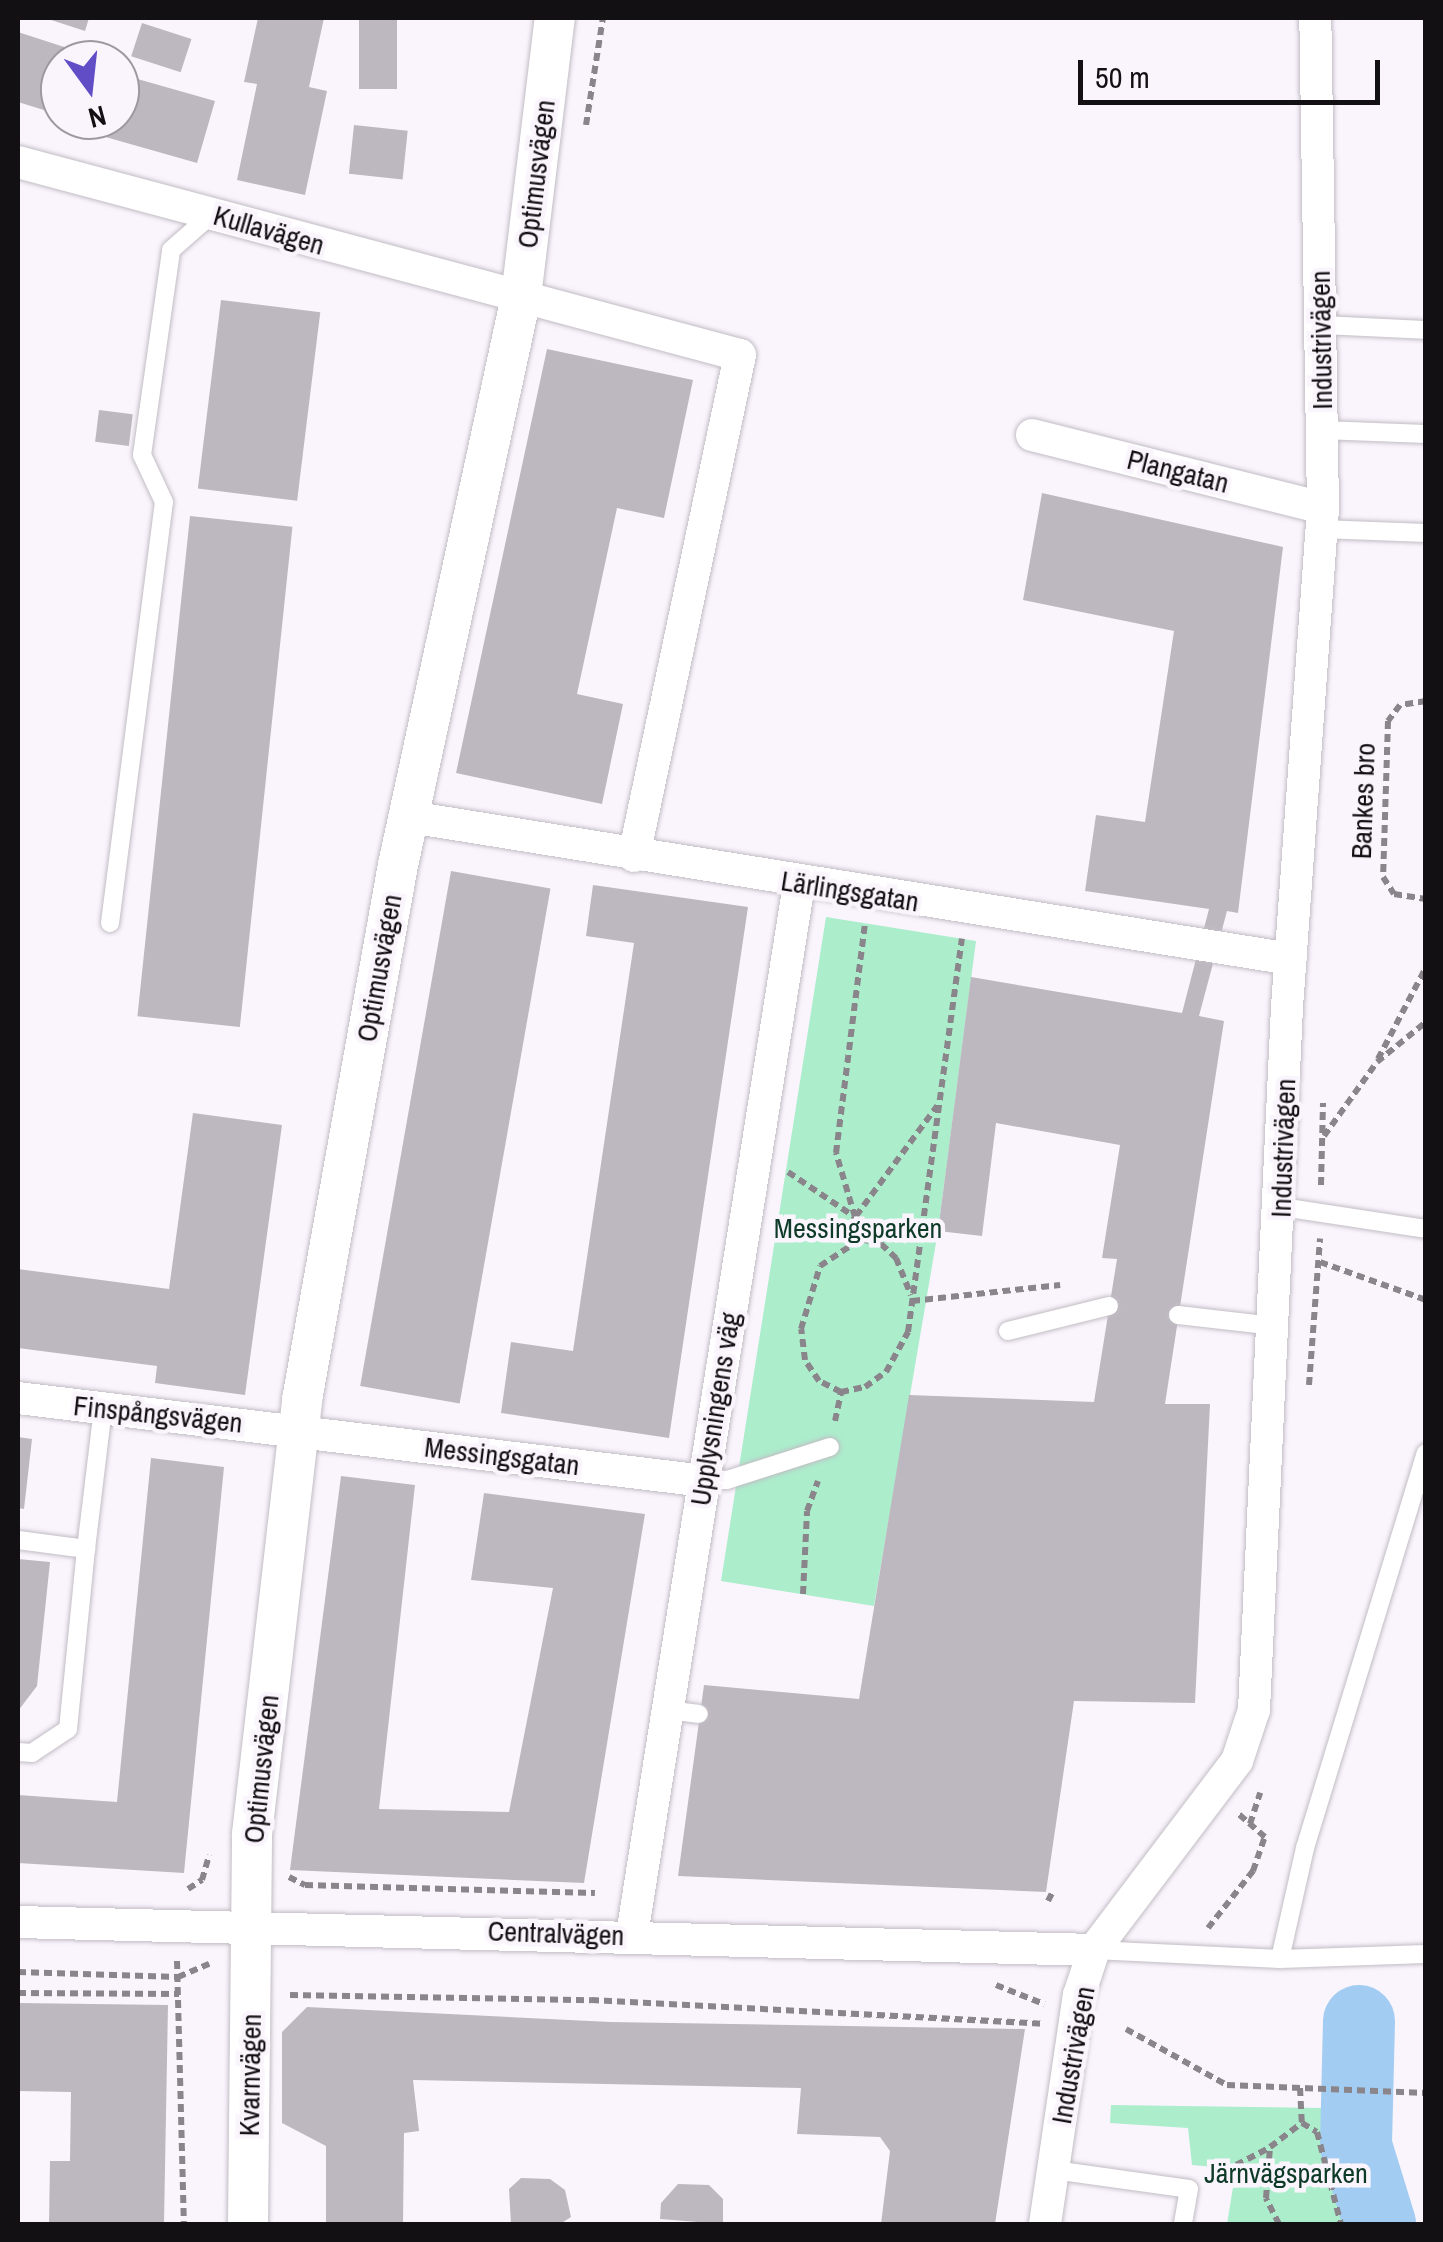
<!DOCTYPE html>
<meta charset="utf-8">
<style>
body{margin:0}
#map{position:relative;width:1443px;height:2242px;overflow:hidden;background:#faf5fd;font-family:"Archivo Narrow",sans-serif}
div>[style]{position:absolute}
.green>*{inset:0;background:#acedcc}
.river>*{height:72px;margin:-36px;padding:0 36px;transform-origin:36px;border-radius:36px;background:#a2ccf2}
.building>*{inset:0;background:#bdb8c0;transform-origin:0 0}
.path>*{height:6px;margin-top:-3px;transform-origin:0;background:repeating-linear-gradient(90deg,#89858b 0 8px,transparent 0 13px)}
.roads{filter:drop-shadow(0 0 2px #c2bcc4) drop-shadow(0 0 2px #c2bcc4)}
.service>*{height:18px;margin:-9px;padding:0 9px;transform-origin:9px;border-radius:9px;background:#fff}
.minor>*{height:32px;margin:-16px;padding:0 16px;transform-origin:16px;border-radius:16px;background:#fff}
.tertiary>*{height:40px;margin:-20px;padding:0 20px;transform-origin:20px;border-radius:20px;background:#fff}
span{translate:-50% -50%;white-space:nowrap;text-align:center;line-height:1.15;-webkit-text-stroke:9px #faf5fd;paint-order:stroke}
.street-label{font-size:28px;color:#121013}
.park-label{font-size:28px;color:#0e3a28}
.frame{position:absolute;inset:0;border:20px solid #121013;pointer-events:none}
.north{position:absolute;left:40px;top:40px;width:100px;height:100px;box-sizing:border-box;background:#faf5fd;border:2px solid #9d999f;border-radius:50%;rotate:165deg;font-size:28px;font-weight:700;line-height:40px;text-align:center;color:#121013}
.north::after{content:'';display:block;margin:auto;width:35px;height:45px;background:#614dc6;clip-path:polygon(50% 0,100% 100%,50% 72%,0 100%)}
.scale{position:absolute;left:1078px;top:60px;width:302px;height:45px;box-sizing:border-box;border:5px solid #121013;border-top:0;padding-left:12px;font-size:30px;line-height:35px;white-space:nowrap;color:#121013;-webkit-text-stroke:8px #faf5fd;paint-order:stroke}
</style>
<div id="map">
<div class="green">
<i style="clip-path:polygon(826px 917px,976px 941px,938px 1231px,874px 1606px,721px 1581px)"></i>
<i style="clip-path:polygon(1111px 2105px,1326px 2108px,1351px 2224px,1227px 2224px,1236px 2169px,1192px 2165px,1188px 2128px,1110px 2123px)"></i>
</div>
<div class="river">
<i style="left:1359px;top:2021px;width:125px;rotate:91.4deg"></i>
<i style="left:1356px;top:2146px;width:82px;rotate:72.9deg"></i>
</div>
<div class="building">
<i style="clip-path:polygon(45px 18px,89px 18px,85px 31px)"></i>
<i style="clip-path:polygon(258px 18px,324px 18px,309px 87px,327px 91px,305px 195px,237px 180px,257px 84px,244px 82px)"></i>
<i style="left:359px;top:18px;width:38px;height:71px"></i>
<i style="left:142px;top:23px;width:52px;height:35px;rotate:18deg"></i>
<i style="clip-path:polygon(18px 32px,92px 56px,60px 60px,60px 115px,18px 102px)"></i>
<i style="clip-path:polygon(120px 74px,215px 101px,197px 163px,95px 134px,99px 120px,120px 120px)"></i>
<i style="left:354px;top:125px;width:54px;height:49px;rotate:6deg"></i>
<i style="left:221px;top:300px;width:100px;height:190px;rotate:7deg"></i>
<i style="clip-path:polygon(547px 349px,693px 380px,664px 518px,617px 508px,577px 694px,623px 704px,602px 804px,456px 773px)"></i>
<i style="left:99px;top:410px;width:34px;height:32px;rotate:7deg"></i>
<i style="clip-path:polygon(1042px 493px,1283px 547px,1238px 913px,1227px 911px,1199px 1016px,1224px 1021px,1165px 1404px,1210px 1404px,1195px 1703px,1074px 1701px,1046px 1892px,678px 1876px,704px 1685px,859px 1699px,909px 1395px,1094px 1402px,1117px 1259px,1102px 1258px,1120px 1145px,996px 1123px,982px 1236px,938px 1231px,971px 977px,1182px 1013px,1209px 909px,1085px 891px,1096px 815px,1145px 822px,1174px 631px,1023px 600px)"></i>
<i style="left:190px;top:516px;width:103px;height:503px;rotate:6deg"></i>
<i style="left:451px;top:871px;width:101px;height:523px;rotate:10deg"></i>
<i style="clip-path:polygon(593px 885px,748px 907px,669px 1438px,501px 1413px,511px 1342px,573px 1351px,634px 943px,586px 936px)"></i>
<i style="clip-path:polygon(193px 1113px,282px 1125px,245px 1395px,155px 1383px,157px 1366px,18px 1348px,18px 1269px,169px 1289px)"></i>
<i style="clip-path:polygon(18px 1437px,32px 1439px,24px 1509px,18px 1508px)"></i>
<i style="clip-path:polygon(151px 1458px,224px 1467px,184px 1873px,18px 1863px,18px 1795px,117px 1802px)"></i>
<i style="clip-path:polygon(341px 1476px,415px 1485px,379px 1809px,509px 1812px,553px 1588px,471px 1580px,484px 1493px,645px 1514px,584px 1883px,290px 1870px)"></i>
<i style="clip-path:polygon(18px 1559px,50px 1562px,37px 1686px,18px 1711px)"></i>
<i style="clip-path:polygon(18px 2003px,168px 2005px,164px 2224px,49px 2224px,50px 2161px,70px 2161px,71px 2092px,18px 2091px)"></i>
<i style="clip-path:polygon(307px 2007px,610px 2022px,1025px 2029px,995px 2224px,881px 2224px,890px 2151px,880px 2137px,797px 2134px,801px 2088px,413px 2080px,419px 2131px,404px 2133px,403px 2224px,326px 2224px,326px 2146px,282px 2123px,282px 2032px)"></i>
<i style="clip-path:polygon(521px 2178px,550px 2179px,565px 2190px,571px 2217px,560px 2224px,511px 2224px,509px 2189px)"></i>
<i style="clip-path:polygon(678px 2184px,709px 2185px,723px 2199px,723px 2224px,660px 2219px,661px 2203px)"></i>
</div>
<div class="path">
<i style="left:586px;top:125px;width:108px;rotate:-81deg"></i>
<i style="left:1426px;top:701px;width:26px;rotate:171deg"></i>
<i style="left:1400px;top:705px;width:20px;rotate:127deg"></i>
<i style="left:1388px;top:721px;width:156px;rotate:91.8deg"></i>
<i style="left:1383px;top:877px;width:20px;rotate:57deg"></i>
<i style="left:1394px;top:894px;width:32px;rotate:9deg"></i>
<i style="left:1378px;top:1059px;width:104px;rotate:-62.4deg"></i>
<i style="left:1324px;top:1136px;width:91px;rotate:-54.4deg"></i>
<i style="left:1377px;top:1062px;width:63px;rotate:-39.2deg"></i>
<i style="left:788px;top:1172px;width:81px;rotate:33.9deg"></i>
<i style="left:855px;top:1217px;width:23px;rotate:75deg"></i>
<i style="left:1321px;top:1185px;width:82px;rotate:-88.6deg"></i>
<i style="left:856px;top:1216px;width:137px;rotate:-53.6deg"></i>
<i style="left:855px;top:1217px;width:67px;rotate:-106.5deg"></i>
<i style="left:836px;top:1153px;width:231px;rotate:-82.8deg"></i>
<i style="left:1320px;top:1262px;width:113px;rotate:19.7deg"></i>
<i style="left:912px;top:1301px;width:149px;rotate:-6.2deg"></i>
<i style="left:1309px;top:1385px;width:147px;rotate:-85.7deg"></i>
<i style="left:841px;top:1392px;width:25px;rotate:-153deg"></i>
<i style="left:819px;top:1381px;width:25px;rotate:-124deg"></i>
<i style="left:805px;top:1360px;width:31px;rotate:-97deg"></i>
<i style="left:801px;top:1329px;width:66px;rotate:-73.2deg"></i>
<i style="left:820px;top:1266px;width:49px;rotate:-33.4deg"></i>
<i style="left:861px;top:1239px;width:21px;rotate:14deg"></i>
<i style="left:881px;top:1244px;width:21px;rotate:43deg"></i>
<i style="left:896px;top:1258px;width:40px;rotate:68deg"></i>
<i style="left:835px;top:1421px;width:30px;rotate:-78deg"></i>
<i style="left:841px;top:1392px;width:25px;rotate:-12deg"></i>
<i style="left:865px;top:1387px;width:26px;rotate:-36deg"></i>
<i style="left:886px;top:1372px;width:46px;rotate:-61.2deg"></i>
<i style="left:908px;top:1332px;width:397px;rotate:-82.2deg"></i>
<i style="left:803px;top:1594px;width:83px;rotate:-87.2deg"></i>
<i style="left:807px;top:1511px;width:32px;rotate:-70deg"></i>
<i style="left:1250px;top:1824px;width:33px;rotate:-72deg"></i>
<i style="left:289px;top:1877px;width:18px;rotate:27deg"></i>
<i style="left:305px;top:1885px;width:290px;rotate:1.6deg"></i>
<i style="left:188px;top:1889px;width:17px;rotate:-33deg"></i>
<i style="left:202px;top:1880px;width:26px;rotate:-74deg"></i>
<i style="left:1048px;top:1901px;width:11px;rotate:-63deg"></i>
<i style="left:1208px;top:1928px;width:73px;rotate:-51.7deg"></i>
<i style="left:1253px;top:1871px;width:36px;rotate:-71deg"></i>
<i style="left:1265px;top:1837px;width:35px;rotate:-139deg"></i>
<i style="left:177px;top:1961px;width:263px;rotate:88.5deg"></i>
<i style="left:18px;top:1972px;width:160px;rotate:1.8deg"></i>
<i style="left:178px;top:1977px;width:34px;rotate:-23deg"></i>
<i style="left:996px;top:1985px;width:52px;rotate:21.6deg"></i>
<i style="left:18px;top:1993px;width:161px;rotate:0.4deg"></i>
<i style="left:290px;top:1995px;width:301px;rotate:1deg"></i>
<i style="left:591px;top:2000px;width:452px;rotate:3deg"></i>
<i style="left:1126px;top:2029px;width:115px;rotate:29deg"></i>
<i style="left:1227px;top:2085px;width:199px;rotate:2.3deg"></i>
<i style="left:1300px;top:2088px;width:35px;rotate:87deg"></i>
<i style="left:1302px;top:2123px;width:17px;rotate:31deg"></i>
<i style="left:1317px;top:2132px;width:95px;rotate:75.4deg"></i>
<i style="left:1213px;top:2177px;width:63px;rotate:-27.4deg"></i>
<i style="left:1279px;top:2224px;width:29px;rotate:-117deg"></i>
<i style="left:1266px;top:2198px;width:51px;rotate:-85.5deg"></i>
<i style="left:1270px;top:2147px;width:40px;rotate:-37deg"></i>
</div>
<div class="roads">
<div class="service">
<i style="left:1321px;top:325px;width:105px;rotate:2.7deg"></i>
<i style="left:1322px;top:430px;width:104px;rotate:2.2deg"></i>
<i style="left:1321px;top:529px;width:105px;rotate:2.2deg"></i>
<i style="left:110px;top:923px;width:424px;rotate:-82.7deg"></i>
<i style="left:164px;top:502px;width:52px;rotate:-115.1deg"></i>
<i style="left:142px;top:455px;width:207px;rotate:-81.9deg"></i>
<i style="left:171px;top:250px;width:55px;rotate:-41.3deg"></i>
<i style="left:1282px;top:1207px;width:146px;rotate:8.7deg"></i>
<i style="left:1178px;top:1315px;width:98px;rotate:6.5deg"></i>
<i style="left:1008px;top:1331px;width:104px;rotate:-13.9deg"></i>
<i style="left:705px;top:1481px;width:22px;rotate:-3deg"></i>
<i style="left:727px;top:1480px;width:108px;rotate:-17.8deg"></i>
<i style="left:18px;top:1540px;width:69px;rotate:7.5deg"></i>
<i style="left:86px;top:1549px;width:181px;rotate:95.7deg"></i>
<i style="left:68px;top:1729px;width:43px;rotate:146.3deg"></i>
<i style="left:32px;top:1753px;width:14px;rotate:-176deg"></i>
<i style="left:86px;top:1549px;width:142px;rotate:-83.1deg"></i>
<i style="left:667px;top:1710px;width:32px;rotate:7deg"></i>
<i style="left:1094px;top:1950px;width:186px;rotate:2.8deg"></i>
<i style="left:1280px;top:1959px;width:146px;rotate:-2deg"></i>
<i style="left:1280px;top:1959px;width:114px;rotate:-77.3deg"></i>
<i style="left:1305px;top:1848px;width:413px;rotate:-73deg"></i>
<i style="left:1054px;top:2170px;width:136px;rotate:8deg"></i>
<i style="left:1189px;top:2189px;width:36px;rotate:100deg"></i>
</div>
<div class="minor">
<i style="left:18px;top:162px;width:747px;rotate:14.97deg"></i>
<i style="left:740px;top:355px;width:512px;rotate:101.95deg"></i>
<i style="left:1032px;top:435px;width:300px;rotate:14.1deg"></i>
<i style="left:410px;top:817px;width:892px;rotate:9.16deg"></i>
<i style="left:18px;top:1398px;width:692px;rotate:6.89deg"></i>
<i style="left:18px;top:1922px;width:1076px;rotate:1.49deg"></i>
<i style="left:632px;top:1935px;width:1064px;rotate:-80.97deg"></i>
<i style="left:1045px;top:2224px;width:232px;rotate:-81.6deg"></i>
<i style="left:1079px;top:1995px;width:47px;rotate:-71.6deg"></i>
<i style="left:1094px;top:1950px;width:237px;rotate:-52.9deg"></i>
<i style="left:1237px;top:1761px;width:54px;rotate:-71.6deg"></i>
<i style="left:1254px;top:1710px;width:704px;rotate:-87.31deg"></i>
<i style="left:1287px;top:1007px;width:500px;rotate:-85.87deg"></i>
<i style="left:1323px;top:508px;width:490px;rotate:-90.9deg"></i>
</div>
<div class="tertiary">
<i style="left:248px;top:2224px;width:390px;rotate:-89.4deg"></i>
<i style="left:252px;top:1834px;width:437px;rotate:-83.4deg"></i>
<i style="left:302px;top:1400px;width:544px;rotate:-79.83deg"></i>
<i style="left:398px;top:865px;width:581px;rotate:-77.78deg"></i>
<i style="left:521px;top:297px;width:281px;rotate:-83.1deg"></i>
</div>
</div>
<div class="street-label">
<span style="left:536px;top:174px;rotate:-83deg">Optimusvägen</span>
<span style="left:269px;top:230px;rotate:16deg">Kullavägen</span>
<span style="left:1321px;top:340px;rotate:-91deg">Industrivägen</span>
<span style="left:1178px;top:471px;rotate:14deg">Plangatan</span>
<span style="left:1363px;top:801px;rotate:-88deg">Bankes bro</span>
<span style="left:850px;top:891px;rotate:9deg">Lärlingsgatan</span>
<span style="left:379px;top:968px;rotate:-80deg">Optimusvägen</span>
<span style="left:1283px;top:1148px;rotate:-88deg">Industrivägen</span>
<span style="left:715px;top:1409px;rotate:-81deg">Upplysningens väg</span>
<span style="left:158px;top:1414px;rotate:6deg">Finspångsvägen</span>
<span style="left:502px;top:1456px;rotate:7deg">Messingsgatan</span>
<span style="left:261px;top:1769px;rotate:-84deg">Optimusvägen</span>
<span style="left:556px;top:1933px;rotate:2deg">Centralvägen</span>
<span style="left:1073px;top:2055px;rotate:-80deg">Industrivägen</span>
<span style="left:250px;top:2075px;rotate:-89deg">Kvarnvägen</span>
</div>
<div class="park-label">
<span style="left:858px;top:1228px">Messingsparken</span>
<span style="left:1286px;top:2173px">Järnvägsparken</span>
</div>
<div class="frame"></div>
<div class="north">N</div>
<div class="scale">50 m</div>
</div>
